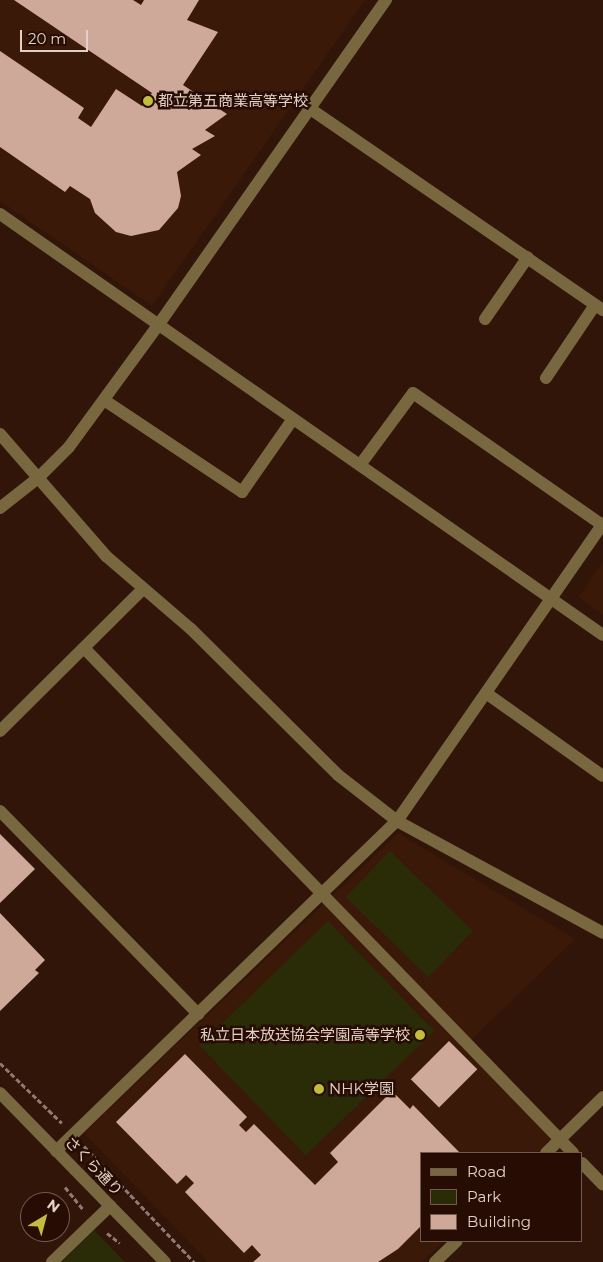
<!DOCTYPE html>
<meta charset="utf-8">
<style>
body{margin:0}
#map{position:relative;width:603px;height:1262px;overflow:hidden;background:#301508;font-family:Montserrat,"Noto Sans JP",sans-serif}
div>[style]{position:absolute}
.built>*{inset:0;background:#3b1909}
.green>*{inset:0;background:#2a2b07;transform-origin:0 0}
.building>*{inset:0;background:#cea999;transform-origin:0 0}
.path>*{height:3px;margin-top:-1.5px;transform-origin:0;background:repeating-linear-gradient(90deg,#907a6f 0 5px,transparent 0 7.5px)}
.minor>*{height:12px;margin:-6px;padding:0 6px;transform-origin:6px;border-radius:6px;background:#796740}
.dots>*{width:14px;height:14px;translate:-50% -50%;box-sizing:border-box;border:2px solid #260c02;border-radius:50%}
span{translate:-50% -50%;white-space:nowrap;text-align:center;line-height:1.15;-webkit-text-stroke:5px #260c02;paint-order:stroke}
.poi-label{font-size:15px;color:#e3d0c7}
.left{translate:0 -50%;text-align:left}
.right{translate:-100% -50%;text-align:right}
.street-label{font-size:15px;color:#e3d0c7}
.legend{position:absolute;left:420px;top:1152px;width:162px;height:90px;box-sizing:border-box;background:#260c02;border:1px solid #725a51;margin:0;padding:6px 9px;list-style:none;font-size:15px;color:#e3d0c7}
.legend li{display:flex;align-items:center;gap:10px;height:25px}
.legend b{width:25px;border:1px solid #725a51}
.north{position:absolute;left:20px;top:1192px;width:50px;height:50px;box-sizing:border-box;background:#260c02;border:1px solid #725a51;border-radius:50%;rotate:37deg;font-size:14px;font-weight:700;line-height:20px;text-align:center;color:#e3d0c7}
.north::after{content:'';display:block;margin:auto;width:18px;height:22px;background:#c3bd3e;clip-path:polygon(50% 0,100% 100%,50% 72%,0 100%)}
.scale{position:absolute;left:20px;top:30px;width:68px;height:22px;box-sizing:border-box;border:2px solid #e3d0c7;border-top:0;padding-left:6px;font-size:15px;line-height:18px;white-space:nowrap;color:#e3d0c7;-webkit-text-stroke:4px #260c02;paint-order:stroke}
</style>
<div id="map">
<div class="built">
<i style="clip-path:polygon(0 0,365px 0,152px 306px,0 201px)"></i>
<i style="clip-path:polygon(603px 561px,603px 615px,579px 597px)"></i>
<i style="clip-path:polygon(398px 833px,575px 939px,466px 1045px,554px 1137px,537px 1153px,422px 1153px,422px 1241px,444px 1241px,422px 1262px,208px 1262px,84px 1133px)"></i>
</div>
<div class="green">
<i style="left:390px;top:851px;width:115px;height:64px;rotate:44deg"></i>
<i style="left:328px;top:921px;width:153px;height:179px;rotate:46deg"></i>
<i style="clip-path:polygon(94px 1230px,125px 1262px,62px 1262px)"></i>
</div>
<div class="building">
<i style="clip-path:polygon(14px 0,133px 0,141px 5px,144px 0,199px 0,187px 20px,218px 32px,183px 85px,227px 114px,205px 130px,215px 136px,192px 149px,201px 155px,177px 172px,181px 196px,178px 208px,159px 230px,131px 236px,116px 232px,95px 213px,90px 199px,70px 186px,65px 192px,0 147px,0 51px,84px 108px,78px 118px,91px 127px,116px 89px,142px 106px,152px 93px)"></i>
<i style="clip-path:polygon(0 834px,35px 869px,0 903px)"></i>
<i style="clip-path:polygon(0 913px,45px 960px,35px 970px,39px 973px,0 1011px)"></i>
<i style="left:449px;top:1041px;width:40px;height:54px;rotate:45deg"></i>
<i style="clip-path:polygon(185px 1054px,247px 1117px,239px 1125px,246px 1132px,254px 1124px,315px 1185px,338px 1162px,330px 1153px,392px 1091px,410px 1109px,413px 1105px,460px 1153px,422px 1153px,422px 1225px,398px 1249px,378px 1262px,253px 1262px,261px 1255px,252px 1245px,244px 1253px,185px 1192px,194px 1183px,186px 1175px,177px 1184px,116px 1122px)"></i>
</div>
<div class="path">
<i style="left:0;top:1063px;width:86px;rotate:44.1deg"></i>
<i style="left:84px;top:1146px;width:160px;rotate:46.5deg"></i>
<i style="left:65px;top:1187px;width:28px;rotate:51deg"></i>
<i style="left:107px;top:1233px;width:16px;rotate:38deg"></i>
</div>
<div class="minor">
<i style="left:309px;top:108px;width:357px;rotate:34.5deg"></i>
<i style="left:0;top:214px;width:735px;rotate:34.92deg"></i>
<i style="left:485px;top:319px;width:75px;rotate:-55.3deg"></i>
<i style="left:546px;top:378px;width:88px;rotate:-56.1deg"></i>
<i style="left:104px;top:400px;width:166px;rotate:33.7deg"></i>
<i style="left:242px;top:492px;width:89px;rotate:-55.1deg"></i>
<i style="left:0;top:434px;width:162px;rotate:49deg"></i>
<i style="left:106px;top:556px;width:112px;rotate:40.7deg"></i>
<i style="left:191px;top:629px;width:207px;rotate:44.8deg"></i>
<i style="left:338px;top:775px;width:75px;rotate:37.9deg"></i>
<i style="left:397px;top:821px;width:234px;rotate:28.5deg"></i>
<i style="left:360px;top:465px;width:89px;rotate:-53.6deg"></i>
<i style="left:413px;top:393px;width:231px;rotate:34.9deg"></i>
<i style="left:0;top:508px;width:48px;rotate:-38.3deg"></i>
<i style="left:38px;top:478px;width:44px;rotate:-45deg"></i>
<i style="left:69px;top:447px;width:152px;rotate:-53.8deg"></i>
<i style="left:159px;top:324px;width:396px;rotate:-55deg"></i>
<i style="left:84px;top:648px;width:703px;rotate:45.92deg"></i>
<i style="left:486px;top:693px;width:143px;rotate:35.4deg"></i>
<i style="left:0;top:731px;width:200px;rotate:-44.8deg"></i>
<i style="left:0;top:811px;width:284px;rotate:45.7deg"></i>
<i style="left:0;top:1093px;width:236px;rotate:45.7deg"></i>
<i style="left:56px;top:1151px;width:475px;rotate:-44.1deg"></i>
<i style="left:397px;top:821px;width:362px;rotate:-55.3deg"></i>
<i style="left:546px;top:1153px;width:80px;rotate:-44.5deg"></i>
<i style="left:582px;top:1163px;width:30px;rotate:46deg"></i>
<i style="left:52px;top:1262px;width:81px;rotate:-44deg"></i>
<i style="left:435px;top:1262px;width:30px;rotate:-44deg"></i>
</div>
<div class="dots">
<i style="left:148px;top:101px;background:#c3bd3e"></i>
<i style="left:420px;top:1035px;background:#c3bd3e"></i>
<i style="left:319px;top:1089px;background:#c3bd3e"></i>
</div>
<div class="poi-label">
<span class="left" style="left:158px;top:101px">都立第五商業高等学校</span>
<span class="right" style="left:410px;top:1035px">私立日本放送協会学園高等学校</span>
<span class="left" style="left:329px;top:1089px">NHK学園</span>
</div>
<div class="street-label">
<span style="left:94px;top:1166px;rotate:46deg">さくら通り</span>
</div>
<ul class="legend">
<li><b style="height:6px;background:#796740"></b>Road</li>
<li><b style="height:14px;background:#2a2b07"></b>Park</li>
<li><b style="height:14px;background:#cea999"></b>Building</li>
</ul>
<div class="north">N</div>
<div class="scale">20 m</div>
</div>
